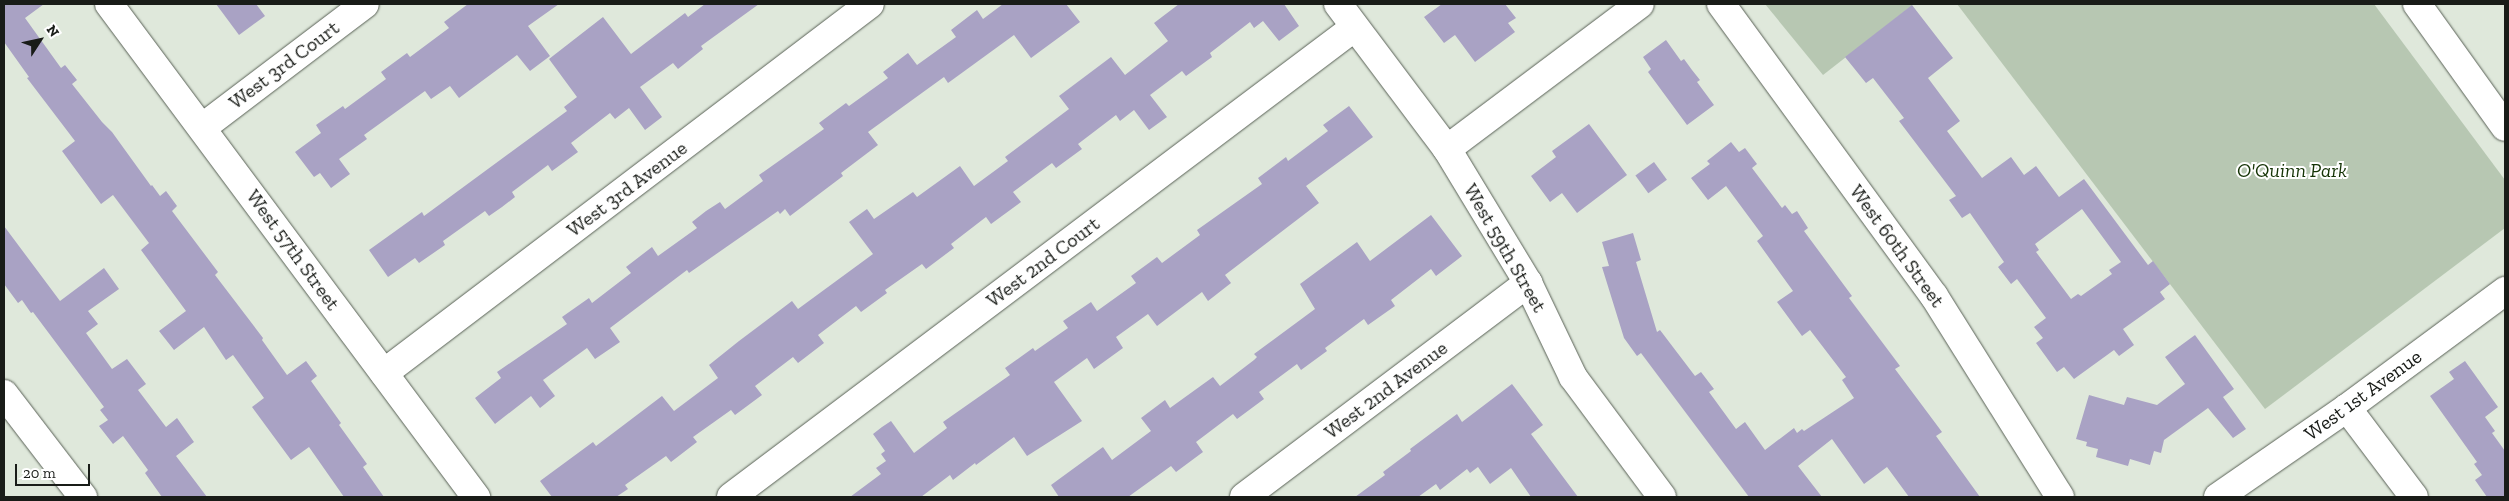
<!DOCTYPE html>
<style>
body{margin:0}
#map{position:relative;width:2509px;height:501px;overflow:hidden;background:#dfe8db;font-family:"Zilla Slab",serif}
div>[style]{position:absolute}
.green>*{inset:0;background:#b7c7b2}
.building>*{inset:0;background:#a9a2c4;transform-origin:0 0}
.roads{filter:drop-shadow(0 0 1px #596156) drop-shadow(0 0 1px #596156)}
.minor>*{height:28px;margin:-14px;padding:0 14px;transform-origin:14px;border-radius:14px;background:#fff}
span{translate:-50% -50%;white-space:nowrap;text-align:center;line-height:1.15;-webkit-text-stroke:4px #fff;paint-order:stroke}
.street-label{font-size:20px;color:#191c18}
.park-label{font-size:20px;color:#153406;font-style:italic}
.frame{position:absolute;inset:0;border:5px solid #191c18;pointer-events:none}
.north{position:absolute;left:15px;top:15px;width:50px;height:50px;-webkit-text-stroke:4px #fff;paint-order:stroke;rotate:55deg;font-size:14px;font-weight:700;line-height:20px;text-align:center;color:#191c18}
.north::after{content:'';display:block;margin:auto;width:18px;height:22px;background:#191c18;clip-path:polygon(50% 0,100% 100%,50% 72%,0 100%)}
.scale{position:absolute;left:15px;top:464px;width:75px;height:22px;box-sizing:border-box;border:2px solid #191c18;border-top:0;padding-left:6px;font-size:15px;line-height:18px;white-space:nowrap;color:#191c18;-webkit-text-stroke:4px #fff;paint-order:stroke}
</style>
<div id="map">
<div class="green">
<i style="clip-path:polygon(1765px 4px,1914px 4px,1823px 75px)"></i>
<i style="clip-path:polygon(1957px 4px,2374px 4px,2505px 180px,2505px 228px,2265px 409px)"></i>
</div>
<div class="building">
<i style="clip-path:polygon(4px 4px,44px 4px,25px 18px,61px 68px,65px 65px,77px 80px,72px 84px,102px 122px,112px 132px,151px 186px,152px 185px,160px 196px,166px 191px,177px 206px,172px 211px,218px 272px,215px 275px,263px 338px,262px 340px,287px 375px,306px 361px,317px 376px,311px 381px,341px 423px,339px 425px,367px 464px,363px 467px,384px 497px,344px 497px,309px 447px,291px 460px,252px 407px,264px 398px,233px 355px,226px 360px,204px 327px,174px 350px,159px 331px,186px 311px,141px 250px,149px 243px,113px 195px,101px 204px,62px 151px,75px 141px,27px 78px,29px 77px,4px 42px)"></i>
<i style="clip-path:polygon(216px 4px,256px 4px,265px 16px,239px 35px)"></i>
<i style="clip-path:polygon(468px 4px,559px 4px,528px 26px,550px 56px,530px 71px,517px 55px,459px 98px,450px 86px,431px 99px,425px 91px,364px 135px,367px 139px,339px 159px,350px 174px,331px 188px,320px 173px,314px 177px,295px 152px,321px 133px,316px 125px,343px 106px,345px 109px,386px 79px,381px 72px,407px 53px,410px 57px,449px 28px,444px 22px)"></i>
<i style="clip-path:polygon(705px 4px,759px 4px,701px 46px,703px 49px,678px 69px,673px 63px,640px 87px,662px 117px,645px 130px,629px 108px,615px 119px,610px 113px,571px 143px,578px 152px,552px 171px,548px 165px,512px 192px,515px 197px,502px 207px,489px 216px,485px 211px,443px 241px,445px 245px,419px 263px,415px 258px,388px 277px,369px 250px,422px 212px,424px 216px,567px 111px,564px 107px,577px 97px,549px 59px,603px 17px,631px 54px,685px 13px,688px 17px)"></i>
<i style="clip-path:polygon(1003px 4px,1066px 4px,1080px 22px,1031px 58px,1014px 35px,948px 83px,944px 77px,868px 132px,878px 145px,841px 173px,843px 176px,790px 216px,785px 209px,780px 214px,778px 211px,689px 273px,687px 270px,610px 328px,620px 342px,595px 359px,587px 348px,543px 380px,555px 396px,540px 408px,531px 396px,495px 424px,475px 398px,501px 378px,497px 372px,567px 324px,562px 317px,589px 298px,592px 303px,631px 273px,626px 267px,652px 247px,658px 256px,697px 228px,692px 222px,706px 211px,720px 202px,725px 209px,763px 181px,759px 175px,824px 129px,819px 123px,846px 103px,849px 106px,888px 78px,883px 72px,908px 53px,917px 65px,956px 37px,951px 30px,977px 10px,983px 19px)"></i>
<i style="clip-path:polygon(1179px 4px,1284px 4px,1299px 26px,1279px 41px,1263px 21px,1254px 28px,1250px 22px,1210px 53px,1212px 57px,1186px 76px,1182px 71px,1150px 95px,1167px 117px,1149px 130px,1134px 110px,1120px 121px,1116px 115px,1078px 144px,1082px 149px,1056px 168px,1052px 163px,1013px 192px,1021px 202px,991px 224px,986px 217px,951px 244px,954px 248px,926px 269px,922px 264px,885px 290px,887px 293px,861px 312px,856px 306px,818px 335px,824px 343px,798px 363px,793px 357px,755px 386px,762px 395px,735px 415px,731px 410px,693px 437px,697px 442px,671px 462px,666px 456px,625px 485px,628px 489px,616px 497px,552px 497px,540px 481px,593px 442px,596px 446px,662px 396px,674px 411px,718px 378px,709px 365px,739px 341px,792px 301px,798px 309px,873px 254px,849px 222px,867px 209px,874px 219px,913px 192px,917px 197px,960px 166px,974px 186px,1008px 161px,1005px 157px,1069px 109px,1059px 96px,1111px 57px,1125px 75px,1168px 41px,1154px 23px)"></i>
<i style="clip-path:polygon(1442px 4px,1505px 4px,1516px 18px,1508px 23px,1515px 32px,1475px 62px,1455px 35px,1444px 43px,1424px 17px)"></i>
<i style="clip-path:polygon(evenodd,1912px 5px,1953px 58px,1928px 78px,1960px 121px,1947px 131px,1982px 178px,2011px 157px,2024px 175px,2036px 166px,2059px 197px,2084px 179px,2148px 265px,2153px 261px,2170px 284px,2160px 292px,2165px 299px,2123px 329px,2134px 345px,2119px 356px,2114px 350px,2074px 379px,2064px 367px,2057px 372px,2036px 343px,2043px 338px,2034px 327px,2046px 318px,2017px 279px,2011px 284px,1998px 267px,2004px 262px,1970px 213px,1962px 218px,1949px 200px,1956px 196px,1899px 121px,1904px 118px,1873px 78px,1866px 83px,1845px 57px,1912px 5px,2082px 209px,2121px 262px,2109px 270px,2112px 274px,2081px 296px,2078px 294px,2071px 299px,2036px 252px,2039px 250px,2035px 244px,2082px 209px)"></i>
<i style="clip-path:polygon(1666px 40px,1681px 61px,1684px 59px,1692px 70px,1700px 80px,1697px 82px,1714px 105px,1687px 125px,1648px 72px,1651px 69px,1643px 57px)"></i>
<i style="clip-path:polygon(1349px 106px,1373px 137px,1306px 186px,1319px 203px,1225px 275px,1231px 283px,1208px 301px,1202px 292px,1157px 326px,1148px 314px,1116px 337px,1123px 348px,1094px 369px,1087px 358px,1054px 382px,1082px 421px,1027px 456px,1014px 437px,976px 465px,975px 463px,953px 480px,950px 475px,921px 497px,850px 497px,881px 474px,876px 468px,886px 461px,881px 454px,885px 451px,873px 434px,882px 427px,891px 421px,914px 453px,947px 428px,943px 422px,1010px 375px,1005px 368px,1033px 348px,1035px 351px,1068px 328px,1063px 321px,1091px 302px,1097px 311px,1136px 283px,1131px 276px,1157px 257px,1162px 263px,1200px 235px,1197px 230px,1262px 184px,1258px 178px,1286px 157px,1288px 161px,1328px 131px,1323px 125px)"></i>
<i style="clip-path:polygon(1589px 124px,1627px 175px,1577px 213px,1562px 193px,1550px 202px,1531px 176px,1556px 157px,1552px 151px)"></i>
<i style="clip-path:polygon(1731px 142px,1739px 152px,1745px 148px,1757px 164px,1752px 168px,1782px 208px,1785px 205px,1792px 214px,1797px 211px,1808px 228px,1804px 231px,1852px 296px,1849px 298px,1900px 366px,1895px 369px,1942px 432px,1936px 436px,1980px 497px,1909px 497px,1887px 467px,1864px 484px,1832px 439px,1798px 466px,1822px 497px,1749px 497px,1641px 353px,1637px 356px,1624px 338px,1602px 267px,1609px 266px,1602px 242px,1633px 233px,1641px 260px,1636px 262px,1657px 332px,1660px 330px,1695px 376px,1701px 372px,1714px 389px,1709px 392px,1736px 429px,1745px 422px,1765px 450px,1794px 428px,1797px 433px,1802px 429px,1804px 431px,1854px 398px,1842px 380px,1846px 377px,1810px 330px,1802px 336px,1777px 302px,1793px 291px,1757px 241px,1763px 236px,1726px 186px,1708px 200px,1691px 178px,1710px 164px,1707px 161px)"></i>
<i style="left:1654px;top:162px;width:22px;height:23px;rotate:54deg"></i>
<i style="clip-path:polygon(1431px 215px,1462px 256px,1436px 276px,1431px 269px,1391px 300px,1395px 306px,1368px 325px,1364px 319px,1325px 348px,1327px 351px,1301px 370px,1297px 364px,1259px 392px,1264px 399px,1237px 419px,1233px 414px,1196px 442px,1203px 452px,1176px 472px,1171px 466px,1128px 497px,1059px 497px,1051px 485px,1103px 447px,1112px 460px,1151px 431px,1141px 418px,1165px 400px,1170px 408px,1213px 377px,1220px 386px,1254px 360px,1257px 357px,1254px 354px,1315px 309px,1300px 284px,1357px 242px,1370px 261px)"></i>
<i style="clip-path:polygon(4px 226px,60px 301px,104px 268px,119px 289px,88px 311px,98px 324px,86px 333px,112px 369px,127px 359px,146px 384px,138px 390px,166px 427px,177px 418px,194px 442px,176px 456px,207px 497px,162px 497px,145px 473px,148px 470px,123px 436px,113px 444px,99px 426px,108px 420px,100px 410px,104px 407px,33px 312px,31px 313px,22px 300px,18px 303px,4px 284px)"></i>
<i style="clip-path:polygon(2195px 335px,2234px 389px,2223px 397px,2246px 429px,2233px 438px,2208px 408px,2164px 440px,2161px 453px,2154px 451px,2150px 465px,2130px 459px,2128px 466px,2096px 457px,2098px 449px,2086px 446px,2087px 442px,2076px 439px,2089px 395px,2124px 405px,2127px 397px,2157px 405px,2185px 384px,2165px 357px)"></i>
<i style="clip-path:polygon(2465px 361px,2498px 407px,2485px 417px,2495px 431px,2492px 433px,2505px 451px,2505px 497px,2487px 497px,2475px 480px,2482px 475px,2474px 464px,2477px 462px,2430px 396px,2454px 379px,2449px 372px)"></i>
<i style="clip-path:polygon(1512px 384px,1543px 425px,1531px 434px,1578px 497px,1531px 497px,1511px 468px,1490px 484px,1478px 467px,1470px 473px,1467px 469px,1440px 490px,1436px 484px,1418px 497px,1355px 497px,1385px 475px,1383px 472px,1411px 451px,1410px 449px,1457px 414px,1462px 422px)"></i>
</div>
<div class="roads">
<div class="minor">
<i style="left:109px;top:4px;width:615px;rotate:53.34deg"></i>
<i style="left:1338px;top:4px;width:181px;rotate:53.1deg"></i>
<i style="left:1447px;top:149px;width:157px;rotate:58.8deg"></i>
<i style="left:1528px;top:283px;width:104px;rotate:64.4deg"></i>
<i style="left:1573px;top:377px;width:149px;rotate:53.4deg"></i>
<i style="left:1721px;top:4px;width:361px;rotate:53.9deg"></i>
<i style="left:1934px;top:296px;width:237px;rotate:57.9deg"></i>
<i style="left:2417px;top:4px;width:151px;rotate:54.4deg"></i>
<i style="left:203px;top:127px;width:203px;rotate:-37.2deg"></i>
<i style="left:1447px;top:149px;width:241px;rotate:-36.9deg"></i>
<i style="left:384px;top:373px;width:610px;rotate:-37.21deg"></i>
<i style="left:4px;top:394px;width:130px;rotate:52.5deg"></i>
<i style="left:2347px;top:408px;width:111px;rotate:53deg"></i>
<i style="left:731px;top:497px;width:781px;rotate:-36.99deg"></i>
<i style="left:1244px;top:497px;width:356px;rotate:-37deg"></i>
<i style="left:2218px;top:497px;width:157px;rotate:-34.6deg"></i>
<i style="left:2347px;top:408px;width:197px;rotate:-36.5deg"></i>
</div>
</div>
<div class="street-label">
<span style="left:284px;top:65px;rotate:-37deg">West 3rd Court</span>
<span style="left:627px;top:189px;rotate:-37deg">West 3rd Avenue</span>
<span style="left:1897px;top:246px;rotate:54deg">West 60th Street</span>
<span style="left:1505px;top:248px;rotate:60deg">West 59th Street</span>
<span style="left:293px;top:250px;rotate:54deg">West 57th Street</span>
<span style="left:1043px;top:262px;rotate:-37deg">West 2nd Court</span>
<span style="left:1386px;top:390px;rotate:-37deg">West 2nd Avenue</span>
<span style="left:2363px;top:395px;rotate:-36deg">West 1st Avenue</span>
</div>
<div class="park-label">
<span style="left:2292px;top:170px">O'Quinn Park</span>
</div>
<div class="frame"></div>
<div class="north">N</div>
<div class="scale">20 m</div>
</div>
